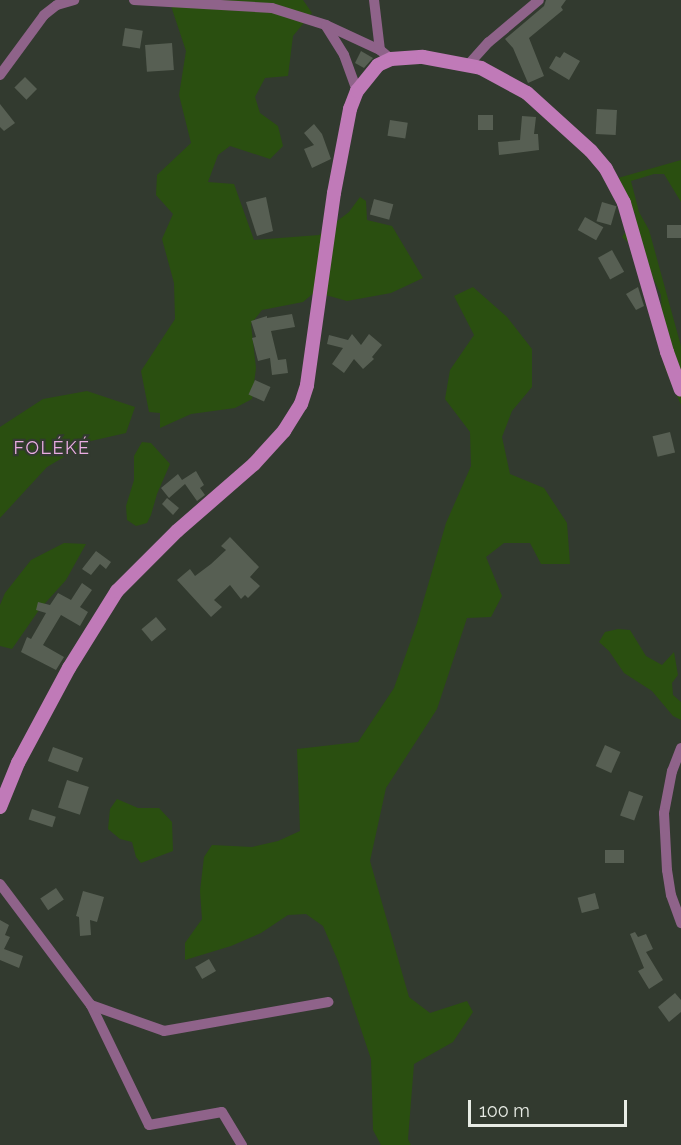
<!DOCTYPE html>
<meta charset="utf-8">
<style>
body{margin:0}
#map{position:relative;width:681px;height:1145px;overflow:hidden;background:#323a2f;font-family:Raleway,sans-serif}
div>[style]{position:absolute}
.green>*{inset:0;background:#2a4f10}
.building>*{inset:0;background:#575f53;transform-origin:0 0}
.street>*{height:10px;margin:-5px;padding:0 5px;transform-origin:5px;border-radius:5px;background:#8f638a}
.secondary>*{height:14px;margin:-7px;padding:0 7px;transform-origin:7px;border-radius:7px;background:#c07ab8}
span{translate:-50% -50%;white-space:nowrap;text-align:center;line-height:1.15;-webkit-text-stroke:4.5px #323a2f;paint-order:stroke}
.quarter-label{font-size:18px;color:#ebade3;letter-spacing:1.5px}
.scale{position:absolute;left:468px;top:1100px;width:159px;height:27px;box-sizing:border-box;border:3px solid #e8ece5;border-top:0;padding-left:8px;font-size:18px;line-height:21px;white-space:nowrap;color:#e8ece5;-webkit-text-stroke:4px #323a2f;paint-order:stroke}
</style>
<div id="map">
<div class="green">
<i style="clip-path:polygon(169px 0,303px 0,312px 13px,293px 36px,288px 76px,265px 78px,255px 97px,260px 113px,278px 126px,283px 146px,270px 159px,230px 146px,218px 155px,208px 182px,234px 184px,254px 240px,319px 235px,349px 212px,360px 197px,366px 201px,367px 220px,392px 226px,423px 278px,391px 293px,347px 301px,315px 292px,303px 302px,262px 310px,251px 324px,256px 368px,252px 399px,235px 408px,191px 414px,160px 428px,160px 413px,149px 412px,141px 371px,175px 319px,174px 283px,162px 239px,173px 214px,156px 195px,157px 175px,191px 143px,179px 95px,186px 51px)"></i>
<i style="clip-path:polygon(681px 160px,681px 202px,664px 174px,654px 174px,631px 181px,639px 212px,649px 230px,681px 346px,681px 405px,664px 366px,661px 295px,643px 256px,622px 237px,636px 216px,618px 178px)"></i>
<i style="clip-path:polygon(473px 287px,507px 317px,532px 349px,532px 387px,512px 411px,502px 437px,510px 474px,544px 488px,567px 523px,570px 564px,541px 564px,530px 543px,504px 543px,486px 557px,502px 596px,491px 617px,467px 618px,437px 709px,386px 788px,370px 861px,409px 997px,430px 1013px,467px 1001px,473px 1012px,453px 1042px,414px 1064px,408px 1139px,411px 1145px,381px 1145px,373px 1130px,371px 1059px,338px 961px,323px 926px,306px 914px,288px 915px,261px 933px,231px 946px,185px 960px,185px 943px,202px 919px,200px 891px,204px 857px,212px 845px,252px 847px,278px 841px,300px 831px,297px 749px,358px 742px,394px 688px,417px 623px,446px 523px,471px 466px,470px 432px,445px 399px,450px 370px,474px 335px,454px 296px)"></i>
<i style="clip-path:polygon(87px 391px,135px 407px,126px 433px,91px 441px,47px 467px,0 518px,0 427px,43px 399px)"></i>
<i style="clip-path:polygon(142px 442px,151px 443px,170px 464px,157px 494px,151px 515px,147px 523px,136px 526px,127px 520px,126px 506px,134px 480px,134px 456px)"></i>
<i style="clip-path:polygon(64px 543px,86px 544px,66px 580px,39px 610px,12px 649px,0 646px,0 605px,5px 593px,31px 560px)"></i>
<i style="clip-path:polygon(618px 629px,630px 630px,646px 656px,662px 665px,674px 652px,678px 675px,672px 683px,673px 695px,681px 702px,681px 720px,673px 716px,652px 691px,624px 673px,609px 651px,599px 642px,605px 632px)"></i>
<i style="clip-path:polygon(117px 799px,138px 808px,159px 808px,172px 822px,173px 851px,141px 863px,136px 857px,132px 842px,120px 839px,108px 829px,110px 809px)"></i>
</div>
<div class="building">
<i style="clip-path:polygon(546px 0,566px 0,561px 7px,563px 10px,529px 38px,544px 76px,528px 83px,513px 48px,505px 39px,544px 6px)"></i>
<i style="left:125px;top:28px;width:18px;height:18px;rotate:9deg"></i>
<i style="left:172px;top:43px;width:27px;height:27px;rotate:86deg"></i>
<i style="clip-path:polygon(361px 51px,373px 58px,364px 68px,355px 63px)"></i>
<i style="clip-path:polygon(564px 52px,580px 61px,569px 80px,549px 68px,556px 56px,560px 58px)"></i>
<i style="left:25px;top:77px;width:17px;height:15px;rotate:45deg"></i>
<i style="clip-path:polygon(0 104px,15px 123px,4px 131px,0 127px)"></i>
<i style="left:597px;top:109px;width:20px;height:25px;rotate:3deg"></i>
<i style="left:493px;top:115px;width:15px;height:15px;rotate:90deg"></i>
<i style="clip-path:polygon(522px 116px,536px 117px,534px 134px,538px 134px,539px 150px,499px 155px,498px 142px,520px 140px)"></i>
<i style="left:390px;top:120px;width:18px;height:16px;rotate:9deg"></i>
<i style="clip-path:polygon(314px 124px,322px 134px,331px 159px,312px 168px,304px 149px,314px 145px,304px 133px)"></i>
<i style="clip-path:polygon(266px 197px,273px 231px,257px 236px,246px 202px)"></i>
<i style="left:374px;top:199px;width:20px;height:16px;rotate:15deg"></i>
<i style="left:602px;top:202px;width:15px;height:20px;rotate:16deg"></i>
<i style="left:585px;top:217px;width:21px;height:15px;rotate:29deg"></i>
<i style="left:681px;top:225px;width:13px;height:14px;rotate:90deg"></i>
<i style="left:612px;top:250px;width:25px;height:16px;rotate:61deg"></i>
<i style="clip-path:polygon(638px 287px,644px 306px,636px 310px,626px 294px)"></i>
<i style="clip-path:polygon(292px 314px,295px 327px,271px 331px,278px 360px,286px 359px,288px 373px,272px 375px,270px 358px,258px 361px,252px 338px,256px 337px,251px 321px,267px 316px,267px 318px)"></i>
<i style="clip-path:polygon(352px 334px,361px 345px,369px 334px,382px 345px,372px 357px,374px 359px,363px 369px,354px 359px,344px 373px,332px 364px,343px 348px,327px 344px,329px 335px,348px 340px)"></i>
<i style="left:255px;top:380px;width:17px;height:16px;rotate:24deg"></i>
<i style="left:670px;top:432px;width:21px;height:18px;rotate:76deg"></i>
<i style="clip-path:polygon(196px 471px,204px 485px,200px 488px,205px 495px,197px 501px,185px 484px,169px 498px,161px 488px,178px 474px,182px 480px)"></i>
<i style="clip-path:polygon(167px 498px,179px 508px,173px 515px,162px 504px)"></i>
<i style="clip-path:polygon(230px 537px,259px 567px,250px 577px,260px 586px,248px 598px,245px 595px,241px 599px,230px 585px,214px 600px,222px 607px,211px 617px,177px 580px,190px 569px,195px 576px,211px 564px,226px 550px,221px 546px)"></i>
<i style="clip-path:polygon(96px 551px,111px 562px,106px 569px,100px 564px,91px 575px,82px 569px)"></i>
<i style="clip-path:polygon(82px 583px,92px 590px,80px 607px,88px 612px,80px 626px,61px 615px,43px 645px,64px 657px,56px 670px,21px 652px,27px 637px,31px 639px,46px 613px,36px 610px,38px 602px,50px 605px,58px 593px,71px 600px)"></i>
<i style="left:156px;top:617px;width:16px;height:19px;rotate:50deg"></i>
<i style="left:605px;top:745px;width:17px;height:23px;rotate:24deg"></i>
<i style="left:53px;top:747px;width:32px;height:15px;rotate:20deg"></i>
<i style="left:67px;top:780px;width:23px;height:29px;rotate:18deg"></i>
<i style="left:629px;top:791px;width:15px;height:26px;rotate:20deg"></i>
<i style="left:32px;top:809px;width:25px;height:11px;rotate:18deg"></i>
<i style="left:624px;top:850px;width:13px;height:19px;rotate:90deg"></i>
<i style="left:56px;top:888px;width:14px;height:19px;rotate:56deg"></i>
<i style="clip-path:polygon(83px 891px,104px 897px,97px 922px,90px 920px,91px 935px,80px 936px,79px 917px,76px 916px)"></i>
<i style="left:595px;top:893px;width:16px;height:18px;rotate:75deg"></i>
<i style="clip-path:polygon(0 920px,9px 925px,5px 935px,10px 937px,4px 949px,23px 956px,19px 968px,0 960px)"></i>
<i style="clip-path:polygon(635px 932px,638px 937px,646px 934px,653px 949px,646px 952px,663px 980px,649px 989px,638px 971px,644px 968px,630px 934px)"></i>
<i style="left:209px;top:959px;width:14px;height:16px;rotate:60deg"></i>
<i style="clip-path:polygon(675px 993px,681px 1000px,681px 1012px,669px 1022px,658px 1007px)"></i>
</div>
<div class="street">
<i style="left:134px;top:0;width:138px;rotate:3.3deg"></i>
<i style="left:272px;top:8px;width:57px;rotate:17.5deg"></i>
<i style="left:326px;top:25px;width:60px;rotate:24.8deg"></i>
<i style="left:380px;top:50px;width:14px;rotate:39deg"></i>
<i style="left:374px;top:0;width:50px;rotate:83.2deg"></i>
<i style="left:326px;top:26px;width:34px;rotate:58deg"></i>
<i style="left:344px;top:55px;width:38px;rotate:70deg"></i>
<i style="left:468px;top:65px;width:31px;rotate:-48deg"></i>
<i style="left:489px;top:42px;width:65px;rotate:-40deg"></i>
<i style="left:0;top:75px;width:74px;rotate:-53.7deg"></i>
<i style="left:44px;top:15px;width:16px;rotate:-38deg"></i>
<i style="left:57px;top:5px;width:18px;rotate:-16deg"></i>
<i style="left:681px;top:748px;width:25px;rotate:111deg"></i>
<i style="left:672px;top:771px;width:43px;rotate:100.8deg"></i>
<i style="left:664px;top:813px;width:57px;rotate:87deg"></i>
<i style="left:667px;top:870px;width:25px;rotate:81deg"></i>
<i style="left:671px;top:895px;width:30px;rotate:70deg"></i>
<i style="left:0;top:884px;width:151px;rotate:53.1deg"></i>
<i style="left:91px;top:1005px;width:133px;rotate:64.2deg"></i>
<i style="left:149px;top:1125px;width:74px;rotate:-10.1deg"></i>
<i style="left:222px;top:1112px;width:39px;rotate:59deg"></i>
<i style="left:91px;top:1005px;width:77px;rotate:19.6deg"></i>
<i style="left:164px;top:1031px;width:167px;rotate:-10deg"></i>
</div>
<div class="secondary">
<i style="left:0;top:807px;width:48px;rotate:-67.8deg"></i>
<i style="left:18px;top:763px;width:108px;rotate:-61.8deg"></i>
<i style="left:69px;top:668px;width:91px;rotate:-58.1deg"></i>
<i style="left:117px;top:591px;width:85px;rotate:-45deg"></i>
<i style="left:177px;top:531px;width:102px;rotate:-41deg"></i>
<i style="left:254px;top:464px;width:45px;rotate:-47.7deg"></i>
<i style="left:284px;top:431px;width:32px;rotate:-58deg"></i>
<i style="left:301px;top:404px;width:20px;rotate:-72deg"></i>
<i style="left:307px;top:385px;width:194px;rotate:-82deg"></i>
<i style="left:334px;top:193px;width:86px;rotate:-79.2deg"></i>
<i style="left:350px;top:109px;width:19px;rotate:-69deg"></i>
<i style="left:357px;top:91px;width:33px;rotate:-51deg"></i>
<i style="left:378px;top:65px;width:14px;rotate:-25deg"></i>
<i style="left:391px;top:59px;width:32px;rotate:-4deg"></i>
<i style="left:423px;top:57px;width:59px;rotate:10.7deg"></i>
<i style="left:481px;top:68px;width:52px;rotate:28.5deg"></i>
<i style="left:527px;top:93px;width:86px;rotate:42.2deg"></i>
<i style="left:591px;top:151px;width:23px;rotate:50deg"></i>
<i style="left:606px;top:169px;width:38px;rotate:62deg"></i>
<i style="left:624px;top:203px;width:155px;rotate:73.9deg"></i>
<i style="left:667px;top:352px;width:40px;rotate:69.8deg"></i>
</div>
<div class="quarter-label">
<span style="left:52px;top:448px">FOLÉKÉ</span>
</div>
<div class="scale">100 m</div>
</div>
